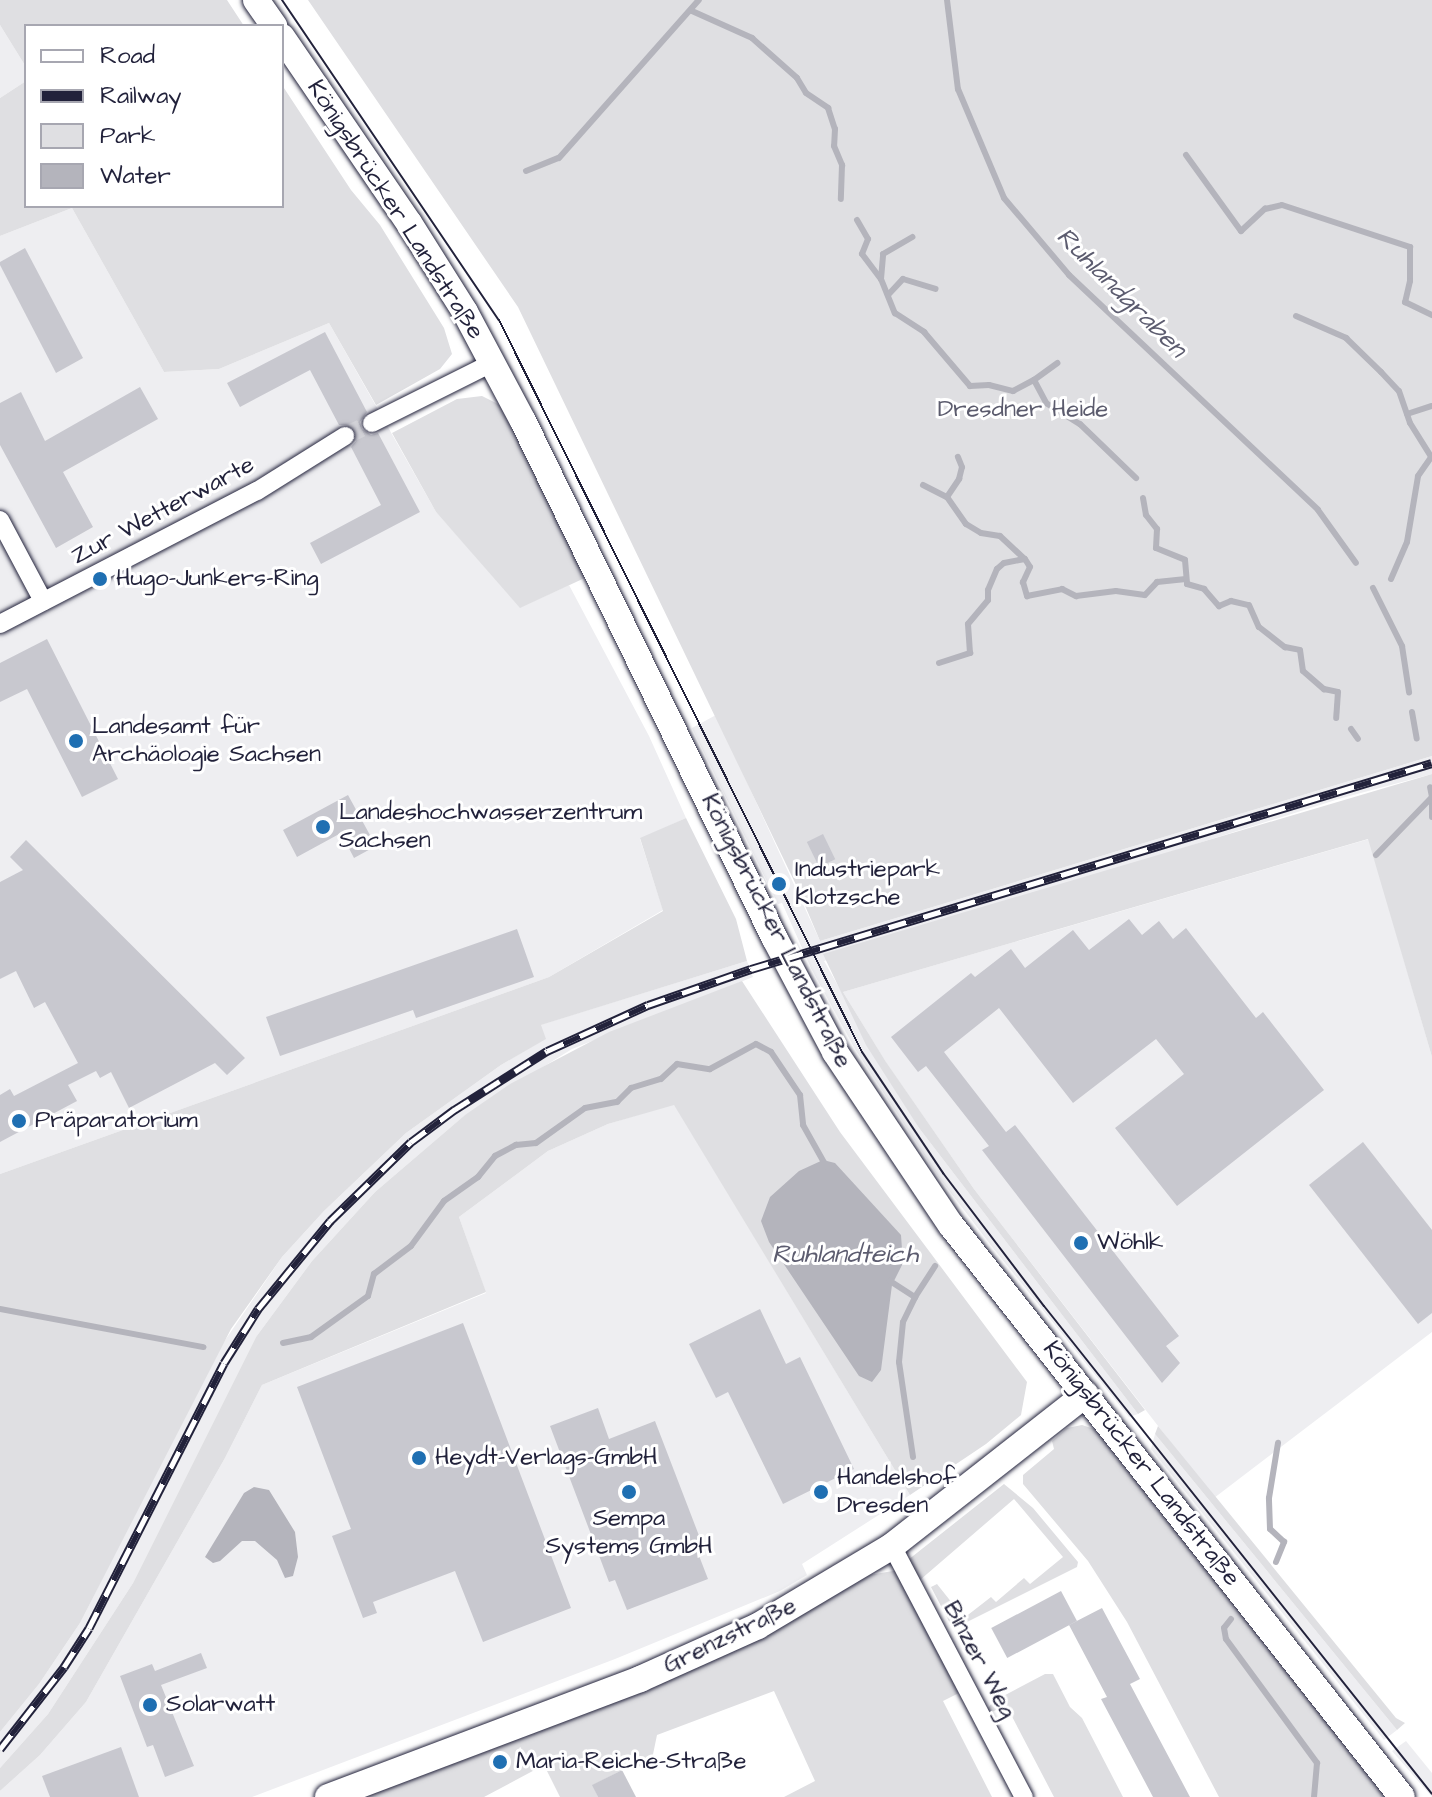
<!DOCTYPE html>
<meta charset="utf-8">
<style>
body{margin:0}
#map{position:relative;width:1432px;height:1797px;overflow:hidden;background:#fff;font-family:"Architects Daughter",sans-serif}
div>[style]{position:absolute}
.built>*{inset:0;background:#eeeef1}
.green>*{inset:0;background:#dfdfe2}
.water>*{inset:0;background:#b4b4bc}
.stream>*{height:6px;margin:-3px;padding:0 3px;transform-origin:3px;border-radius:3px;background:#b4b4bc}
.building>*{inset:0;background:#c8c8cf;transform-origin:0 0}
.street-tunnel>*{height:18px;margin-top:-9px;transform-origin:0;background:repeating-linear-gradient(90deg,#d3d3d8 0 18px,transparent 0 27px)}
.roads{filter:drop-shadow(0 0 2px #22223b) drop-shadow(0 0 2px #22223b)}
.street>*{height:18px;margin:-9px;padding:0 9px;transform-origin:9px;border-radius:9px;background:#fff}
.secondary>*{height:26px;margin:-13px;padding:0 13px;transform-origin:13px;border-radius:13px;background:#fff}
.tram>*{height:2px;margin:-1px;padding:0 1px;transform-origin:1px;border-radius:1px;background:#22223b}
.rail>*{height:9px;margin-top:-4.5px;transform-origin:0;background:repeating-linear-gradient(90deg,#fff 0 18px,#22223b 0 36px);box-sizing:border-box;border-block:2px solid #22223b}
.dots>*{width:22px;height:22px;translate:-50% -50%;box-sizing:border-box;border:4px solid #fff;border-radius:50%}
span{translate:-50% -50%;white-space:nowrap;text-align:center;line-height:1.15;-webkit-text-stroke:6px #fff;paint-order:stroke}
.street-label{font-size:24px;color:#22223b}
.park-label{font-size:24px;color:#5b5b6d}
.poi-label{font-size:24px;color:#22223b}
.left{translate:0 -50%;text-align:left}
.water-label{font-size:26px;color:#5c5c6f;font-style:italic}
.legend{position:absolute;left:24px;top:24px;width:260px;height:184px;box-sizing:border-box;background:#fff;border:2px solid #a7a7b1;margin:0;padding:10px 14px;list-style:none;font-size:24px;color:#22223b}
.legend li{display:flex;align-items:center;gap:16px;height:40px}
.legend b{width:40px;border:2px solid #a7a7b1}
</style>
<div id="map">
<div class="built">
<i style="clip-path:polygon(0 25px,26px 67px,26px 81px,0 98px)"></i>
<i style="clip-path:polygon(72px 208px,164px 372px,219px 369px,329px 323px,436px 512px,521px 607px,569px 585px,649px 736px,686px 818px,640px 839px,663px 910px,549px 977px,0 1174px,0 236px)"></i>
<i style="clip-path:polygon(716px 715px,820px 941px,1432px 756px,1432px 774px,1342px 798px,824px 961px,919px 1128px,1138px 1414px,1129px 1417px,993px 1248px,938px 1176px,855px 1049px,811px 968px,782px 903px,778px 904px,692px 728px)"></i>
<i style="clip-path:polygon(1369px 839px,1432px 1057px,1432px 1332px,1214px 1498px,974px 1189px,887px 1064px,843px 992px)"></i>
<i style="clip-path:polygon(747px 961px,753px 977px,572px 1049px,464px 1116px,375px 1192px,312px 1261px,256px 1337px,133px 1583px,48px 1714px,0 1768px,0 1732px,39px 1684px,80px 1623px,215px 1355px,282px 1257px,324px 1211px,406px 1133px,501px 1065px,545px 1039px,540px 1025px)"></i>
<i style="clip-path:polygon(674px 1104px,910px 1495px,802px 1564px,807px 1575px,780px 1591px,615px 1659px,252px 1797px,0 1797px,0 1791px,40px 1755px,86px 1702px,225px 1458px,262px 1385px,486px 1293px,459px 1217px,548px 1151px,608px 1124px)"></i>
<i style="clip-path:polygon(1155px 1434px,1397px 1730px,1384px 1740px,1151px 1449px)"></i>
<i style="clip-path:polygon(1406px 1741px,1432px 1773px,1432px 1797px,1392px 1751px)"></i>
</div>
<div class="green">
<i style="clip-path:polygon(0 0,227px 0,244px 26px,26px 26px,26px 67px,0 25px)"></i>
<i style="clip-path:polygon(308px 0,1432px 0,1432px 756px,820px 941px,798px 889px,518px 307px)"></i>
<i style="clip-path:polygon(26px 81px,26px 206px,282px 206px,282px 85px,351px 190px,380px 225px,444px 328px,452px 354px,440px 369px,376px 405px,329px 323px,219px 369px,164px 372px,72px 208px,0 236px,0 98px)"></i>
<i style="clip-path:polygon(482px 396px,498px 404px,514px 420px,589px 576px,520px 608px,436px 512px,392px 433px,457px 399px)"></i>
<i style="clip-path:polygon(1432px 774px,1432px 1057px,1368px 839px,843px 992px,886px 1062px,974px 1189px,1145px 1410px,1138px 1414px,919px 1128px,866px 1045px,823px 954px)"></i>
<i style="clip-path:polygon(686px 818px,736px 919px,747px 961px,541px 1025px,546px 1039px,501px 1065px,406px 1133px,324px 1211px,282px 1257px,231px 1329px,80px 1623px,39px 1684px,0 1732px,0 1174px,549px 977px,663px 911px,640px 838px)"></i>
<i style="clip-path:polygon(742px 981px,840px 1132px,1027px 1382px,1021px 1415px,986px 1444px,910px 1495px,674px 1105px,608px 1124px,548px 1151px,459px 1217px,486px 1292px,262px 1385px,225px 1458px,86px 1702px,40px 1755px,0 1791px,0 1768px,48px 1714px,133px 1583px,256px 1337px,312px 1261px,375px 1192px,465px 1115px,510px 1084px,609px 1032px)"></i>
<i style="clip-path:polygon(1082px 1425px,1097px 1430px,1342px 1736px,1385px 1797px,1219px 1797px,1127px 1622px,1088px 1561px,1023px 1484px,1023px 1475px,1054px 1449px,1052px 1441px,1067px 1428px)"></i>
<i style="clip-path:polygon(1158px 1426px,1396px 1718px,1405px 1723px,1397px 1730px,1155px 1434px)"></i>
<i style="clip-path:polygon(1004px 1484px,1033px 1508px,1078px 1562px,1077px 1567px,953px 1629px,931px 1587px,937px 1584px,964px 1618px,991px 1597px,996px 1602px,1024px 1578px,1030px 1584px,1063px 1557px,1014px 1499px,920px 1580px,908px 1560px)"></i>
<i style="clip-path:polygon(899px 1570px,959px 1693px,943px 1701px,992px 1797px,784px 1797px,815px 1781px,774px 1691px,657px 1735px,651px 1764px,622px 1770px,593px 1785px,598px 1797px,560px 1797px,544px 1765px,484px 1797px,328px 1797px,839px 1580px)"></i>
<i style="clip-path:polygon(1045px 1674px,1053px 1674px,1070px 1707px,1082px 1718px,1123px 1797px,1054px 1797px,1006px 1705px,988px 1714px,987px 1709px,994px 1701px)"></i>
</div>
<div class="water">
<i style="clip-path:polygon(823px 1160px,835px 1163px,901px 1235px,903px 1263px,892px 1285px,881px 1370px,872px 1382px,859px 1376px,769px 1242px,761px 1221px,770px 1197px,799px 1171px)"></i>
<i style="clip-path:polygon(254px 1487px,269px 1490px,295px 1532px,298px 1557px,293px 1576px,285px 1578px,277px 1560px,255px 1541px,242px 1541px,220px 1561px,213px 1563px,205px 1557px,244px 1493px)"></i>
</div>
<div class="stream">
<i style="left:947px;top:0;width:90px;rotate:83deg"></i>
<i style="left:958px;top:89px;width:118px;rotate:67.1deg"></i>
<i style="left:1004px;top:198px;width:101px;rotate:49.8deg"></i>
<i style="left:1069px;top:275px;width:342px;rotate:43.3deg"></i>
<i style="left:1318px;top:510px;width:65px;rotate:54.4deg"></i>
<i style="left:692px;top:11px;width:66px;rotate:24.2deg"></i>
<i style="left:752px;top:38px;width:60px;rotate:41.6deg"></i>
<i style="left:797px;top:78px;width:17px;rotate:59deg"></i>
<i style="left:806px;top:93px;width:27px;rotate:34deg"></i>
<i style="left:828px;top:108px;width:22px;rotate:72deg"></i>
<i style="left:835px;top:129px;width:17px;rotate:93deg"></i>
<i style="left:834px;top:146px;width:21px;rotate:67deg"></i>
<i style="left:842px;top:165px;width:34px;rotate:92deg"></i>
<i style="left:1186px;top:155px;width:94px;rotate:54.1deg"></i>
<i style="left:1241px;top:231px;width:33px;rotate:-43deg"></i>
<i style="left:1265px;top:209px;width:17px;rotate:-13deg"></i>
<i style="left:1282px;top:205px;width:135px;rotate:18.2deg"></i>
<i style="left:1410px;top:247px;width:34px;rotate:90deg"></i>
<i style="left:1410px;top:281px;width:22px;rotate:103deg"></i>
<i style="left:1405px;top:302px;width:30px;rotate:26deg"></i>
<i style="left:526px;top:171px;width:35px;rotate:-22deg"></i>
<i style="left:559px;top:158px;width:211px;rotate:-48.5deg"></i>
<i style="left:857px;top:220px;width:22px;rotate:60deg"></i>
<i style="left:868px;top:239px;width:16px;rotate:112deg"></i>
<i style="left:862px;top:254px;width:31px;rotate:53deg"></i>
<i style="left:881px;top:279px;width:37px;rotate:68deg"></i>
<i style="left:895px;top:313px;width:35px;rotate:33deg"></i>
<i style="left:924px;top:332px;width:71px;rotate:49.6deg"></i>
<i style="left:970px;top:386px;width:19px;rotate:-3deg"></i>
<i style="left:989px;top:385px;width:25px;rotate:14deg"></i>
<i style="left:1013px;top:391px;width:24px;rotate:-28deg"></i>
<i style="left:1034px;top:380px;width:26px;rotate:62deg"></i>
<i style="left:1046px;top:403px;width:40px;rotate:32deg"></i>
<i style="left:1080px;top:424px;width:78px;rotate:44deg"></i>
<i style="left:881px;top:279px;width:25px;rotate:-85deg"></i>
<i style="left:883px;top:254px;width:34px;rotate:-30deg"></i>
<i style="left:888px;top:295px;width:22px;rotate:-47deg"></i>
<i style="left:903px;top:279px;width:34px;rotate:17deg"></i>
<i style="left:1296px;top:316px;width:55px;rotate:23.7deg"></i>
<i style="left:1346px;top:338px;width:49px;rotate:44.2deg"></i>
<i style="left:1381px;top:372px;width:26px;rotate:47deg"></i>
<i style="left:1399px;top:391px;width:34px;rotate:71deg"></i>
<i style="left:1410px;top:423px;width:38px;rotate:58deg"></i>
<i style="left:1034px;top:380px;width:29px;rotate:-36deg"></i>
<i style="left:1407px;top:414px;width:26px;rotate:-18deg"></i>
<i style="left:923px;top:485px;width:27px;rotate:27deg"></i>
<i style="left:947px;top:497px;width:33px;rotate:55deg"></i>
<i style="left:966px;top:524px;width:17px;rotate:31deg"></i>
<i style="left:981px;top:533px;width:19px;rotate:9deg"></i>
<i style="left:1000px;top:536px;width:34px;rotate:43deg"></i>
<i style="left:1025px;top:559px;width:9px;rotate:58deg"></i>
<i style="left:1030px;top:567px;width:17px;rotate:115deg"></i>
<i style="left:1023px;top:582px;width:15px;rotate:74deg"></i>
<i style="left:1027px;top:596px;width:36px;rotate:-11deg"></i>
<i style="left:1062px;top:589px;width:16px;rotate:27deg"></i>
<i style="left:1076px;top:596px;width:40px;rotate:-7.1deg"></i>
<i style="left:1116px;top:591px;width:29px;rotate:8deg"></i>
<i style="left:1145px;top:595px;width:18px;rotate:-47deg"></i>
<i style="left:1157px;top:582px;width:29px;rotate:-6deg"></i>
<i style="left:947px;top:497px;width:22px;rotate:-56deg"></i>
<i style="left:959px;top:479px;width:12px;rotate:-76deg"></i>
<i style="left:962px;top:467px;width:11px;rotate:-112deg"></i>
<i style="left:1143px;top:498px;width:17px;rotate:80deg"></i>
<i style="left:1146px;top:515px;width:18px;rotate:52deg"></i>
<i style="left:1157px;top:529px;width:19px;rotate:93deg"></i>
<i style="left:1156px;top:548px;width:31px;rotate:22deg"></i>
<i style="left:1185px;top:560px;width:24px;rotate:85deg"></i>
<i style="left:1187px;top:584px;width:18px;rotate:16deg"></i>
<i style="left:1204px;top:589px;width:23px;rotate:49deg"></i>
<i style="left:1219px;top:606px;width:13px;rotate:-23deg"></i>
<i style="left:1231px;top:601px;width:18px;rotate:13deg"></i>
<i style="left:1249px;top:605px;width:24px;rotate:66deg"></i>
<i style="left:1259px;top:627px;width:33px;rotate:38deg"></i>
<i style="left:1285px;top:647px;width:15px;rotate:11deg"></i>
<i style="left:1300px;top:650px;width:21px;rotate:82deg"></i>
<i style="left:1303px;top:671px;width:28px;rotate:41deg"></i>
<i style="left:1324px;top:689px;width:14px;rotate:12deg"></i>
<i style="left:1338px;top:692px;width:26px;rotate:94deg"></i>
<i style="left:1391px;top:579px;width:40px;rotate:-66.6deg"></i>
<i style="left:1407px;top:542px;width:67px;rotate:-80.5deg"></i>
<i style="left:1418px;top:476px;width:24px;rotate:-55deg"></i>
<i style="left:1373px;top:588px;width:65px;rotate:63.4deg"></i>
<i style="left:1402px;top:646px;width:47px;rotate:81.3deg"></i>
<i style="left:939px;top:663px;width:33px;rotate:-18deg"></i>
<i style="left:970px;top:653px;width:29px;rotate:-94deg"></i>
<i style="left:968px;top:624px;width:31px;rotate:-50deg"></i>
<i style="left:988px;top:600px;width:10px;rotate:-90deg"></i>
<i style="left:988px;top:590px;width:23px;rotate:-67deg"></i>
<i style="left:997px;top:569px;width:9px;rotate:-41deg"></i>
<i style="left:1004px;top:563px;width:21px;rotate:-11deg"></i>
<i style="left:1412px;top:712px;width:27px;rotate:80deg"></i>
<i style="left:1351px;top:729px;width:12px;rotate:55deg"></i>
<i style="left:1432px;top:797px;width:20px;rotate:90deg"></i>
<i style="left:1376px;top:855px;width:81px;rotate:-46deg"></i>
<i style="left:1432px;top:797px;width:10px;rotate:-101deg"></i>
<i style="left:890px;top:1281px;width:30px;rotate:33deg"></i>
<i style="left:915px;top:1297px;width:37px;rotate:-57deg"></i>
<i style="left:0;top:1309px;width:207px;rotate:10.6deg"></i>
<i style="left:283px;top:1343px;width:29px;rotate:-12deg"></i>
<i style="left:311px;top:1337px;width:70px;rotate:-35.7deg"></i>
<i style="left:368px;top:1296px;width:23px;rotate:-75deg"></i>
<i style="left:374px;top:1274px;width:46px;rotate:-37.1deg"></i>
<i style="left:411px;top:1246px;width:56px;rotate:-53.7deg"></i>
<i style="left:444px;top:1201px;width:42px;rotate:-35.2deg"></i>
<i style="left:478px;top:1177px;width:27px;rotate:-51deg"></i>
<i style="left:495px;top:1156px;width:24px;rotate:-28deg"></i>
<i style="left:516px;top:1145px;width:20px;rotate:-6deg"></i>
<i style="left:536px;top:1143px;width:60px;rotate:-35.5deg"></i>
<i style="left:585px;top:1108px;width:33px;rotate:-11deg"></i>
<i style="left:617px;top:1102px;width:20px;rotate:-45deg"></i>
<i style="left:631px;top:1088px;width:31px;rotate:-17deg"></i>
<i style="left:661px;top:1079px;width:22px;rotate:-43deg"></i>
<i style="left:677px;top:1064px;width:33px;rotate:9deg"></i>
<i style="left:710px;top:1069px;width:52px;rotate:-28.5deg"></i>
<i style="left:756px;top:1044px;width:17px;rotate:28deg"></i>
<i style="left:771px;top:1052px;width:52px;rotate:56deg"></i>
<i style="left:800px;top:1095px;width:30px;rotate:84deg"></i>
<i style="left:803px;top:1125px;width:47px;rotate:60.7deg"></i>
<i style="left:913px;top:1457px;width:96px;rotate:-98.4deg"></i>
<i style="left:899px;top:1362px;width:40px;rotate:-84.3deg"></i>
<i style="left:903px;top:1322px;width:28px;rotate:-64deg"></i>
<i style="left:1276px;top:1562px;width:22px;rotate:-68deg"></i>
<i style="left:1284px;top:1542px;width:19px;rotate:-137deg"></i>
<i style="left:1270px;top:1529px;width:31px;rotate:-92deg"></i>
<i style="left:1269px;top:1498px;width:56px;rotate:-80.7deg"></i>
<i style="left:1231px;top:1619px;width:11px;rotate:128deg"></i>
<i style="left:1224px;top:1628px;width:11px;rotate:80deg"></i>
<i style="left:1226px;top:1639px;width:154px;rotate:53.7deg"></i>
<i style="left:1317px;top:1763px;width:34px;rotate:95deg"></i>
</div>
<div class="building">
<i style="clip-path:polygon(25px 248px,83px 358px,56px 373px,0 265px,0 262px)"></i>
<i style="clip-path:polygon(325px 332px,367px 412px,360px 422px,362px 429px,371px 435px,378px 433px,420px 512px,321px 564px,310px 543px,381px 505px,351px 447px,356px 441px,356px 430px,350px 425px,339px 425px,310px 370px,240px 407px,227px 383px)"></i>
<i style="clip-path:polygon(140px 387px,158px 419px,63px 472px,93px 527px,56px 548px,0 445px,0 403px,21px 392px,45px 441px)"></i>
<i style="clip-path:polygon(47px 639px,118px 779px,82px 797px,27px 689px,0 702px,0 663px)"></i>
<i style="clip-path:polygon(348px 795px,376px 846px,354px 858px,341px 833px,297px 857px,283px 830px)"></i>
<i style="left:823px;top:834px;width:28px;height:18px;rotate:64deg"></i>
<i style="clip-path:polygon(26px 840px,245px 1058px,227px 1075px,215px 1063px,129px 1108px,111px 1072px,100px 1078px,96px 1071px,68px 1085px,77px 1101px,0 1142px,0 1095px,10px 1089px,14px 1096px,78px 1063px,45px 1002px,34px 1008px,16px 971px,0 979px,0 882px,23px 870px,10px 857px)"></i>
<i style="clip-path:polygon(1129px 919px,1142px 935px,1159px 921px,1173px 939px,1186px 928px,1256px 1018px,1263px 1012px,1324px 1090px,1177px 1206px,1115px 1128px,1184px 1074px,1156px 1039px,1073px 1103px,999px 1008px,944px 1052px,1006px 1132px,1015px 1125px,1179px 1336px,1166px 1346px,1180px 1363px,1162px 1383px,982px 1150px,989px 1146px,926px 1066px,918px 1072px,891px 1037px,971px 973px,975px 977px,1011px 949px,1025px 968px,1073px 930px,1089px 950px)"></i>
<i style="clip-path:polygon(517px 929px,534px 977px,416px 1018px,413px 1010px,280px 1056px,266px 1017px)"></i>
<i style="clip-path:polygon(1363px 1142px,1432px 1230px,1432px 1313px,1418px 1324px,1309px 1185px)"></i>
<i style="clip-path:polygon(760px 1309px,786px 1364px,800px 1357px,854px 1469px,783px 1504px,728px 1392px,716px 1398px,689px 1344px)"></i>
<i style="clip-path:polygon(463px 1323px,571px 1608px,483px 1642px,455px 1571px,373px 1602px,377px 1613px,363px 1618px,332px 1536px,351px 1529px,297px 1387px)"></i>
<i style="clip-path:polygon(598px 1408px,609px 1439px,655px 1421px,703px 1546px,696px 1548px,708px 1579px,627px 1610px,615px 1580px,609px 1582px,550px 1426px)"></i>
<i style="left:1061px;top:1591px;width:34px;height:79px;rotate:62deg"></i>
<i style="clip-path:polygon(1102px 1608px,1140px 1679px,1130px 1684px,1190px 1797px,1153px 1797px,1101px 1699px,1107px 1697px,1069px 1625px)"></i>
<i style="clip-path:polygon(201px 1653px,207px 1668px,161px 1685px,194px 1766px,165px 1777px,153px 1745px,147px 1747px,120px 1676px,152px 1664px,155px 1671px)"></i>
<i style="clip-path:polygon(121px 1747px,139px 1797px,50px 1797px,42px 1776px)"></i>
<i style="clip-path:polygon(622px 1770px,636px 1797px,598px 1797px,592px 1785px)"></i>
</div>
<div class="street-tunnel">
<i style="left:345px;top:436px;width:30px;rotate:-26deg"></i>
</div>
<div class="roads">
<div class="street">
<i style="left:372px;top:423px;width:134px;rotate:-26.6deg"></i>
<i style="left:0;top:520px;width:92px;rotate:62deg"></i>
<i style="left:0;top:624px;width:289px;rotate:-27.4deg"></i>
<i style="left:257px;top:491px;width:104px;rotate:-32deg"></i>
<i style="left:892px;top:1546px;width:284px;rotate:62.3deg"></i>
</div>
<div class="secondary">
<i style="left:256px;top:0;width:32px;rotate:55deg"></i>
<i style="left:282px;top:37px;width:225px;rotate:55.7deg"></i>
<i style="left:409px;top:223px;width:105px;rotate:57.8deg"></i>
<i style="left:465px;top:312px;width:123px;rotate:62deg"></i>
<i style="left:523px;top:421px;width:576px;rotate:64.06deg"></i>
<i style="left:775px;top:939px;width:128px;rotate:62deg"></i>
<i style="left:835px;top:1052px;width:208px;rotate:56.2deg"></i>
<i style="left:951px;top:1225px;width:728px;rotate:51.75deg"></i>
<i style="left:328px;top:1797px;width:334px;rotate:-20.7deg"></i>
<i style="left:640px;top:1679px;width:129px;rotate:-24.2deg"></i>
<i style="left:758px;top:1626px;width:156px;rotate:-30.8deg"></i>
<i style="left:892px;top:1546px;width:246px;rotate:-38.1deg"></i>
</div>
</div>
<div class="tram">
<i style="left:282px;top:0;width:387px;rotate:55.9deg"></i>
<i style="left:499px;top:320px;width:817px;rotate:63.62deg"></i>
<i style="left:862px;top:1052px;width:146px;rotate:56.2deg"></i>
<i style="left:943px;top:1173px;width:167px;rotate:52.8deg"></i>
<i style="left:1044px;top:1306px;width:623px;rotate:51.51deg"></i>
</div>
<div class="rail">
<i style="left:0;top:1749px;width:104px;rotate:-52deg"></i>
<i style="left:64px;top:1667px;width:46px;rotate:-57.3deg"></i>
<i style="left:89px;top:1628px;width:297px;rotate:-63deg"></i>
<i style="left:224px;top:1363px;width:64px;rotate:-57.8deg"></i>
<i style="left:258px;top:1309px;width:114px;rotate:-50.7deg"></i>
<i style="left:330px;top:1221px;width:113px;rotate:-44.3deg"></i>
<i style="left:411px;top:1142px;width:54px;rotate:-36.7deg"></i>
<i style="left:454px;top:1110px;width:110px;rotate:-32.4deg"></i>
<i style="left:547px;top:1051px;width:111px;rotate:-24.5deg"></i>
<i style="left:648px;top:1005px;width:109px;rotate:-19.3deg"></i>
<i style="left:751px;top:969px;width:711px;rotate:-16.83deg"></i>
</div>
<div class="dots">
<i style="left:100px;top:579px;background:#1f6fb2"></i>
<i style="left:76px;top:741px;background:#1f6fb2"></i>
<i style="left:323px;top:827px;background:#1f6fb2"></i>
<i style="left:779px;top:884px;background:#1f6fb2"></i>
<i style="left:19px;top:1121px;background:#1f6fb2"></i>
<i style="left:1081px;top:1243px;background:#1f6fb2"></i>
<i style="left:419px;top:1458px;background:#1f6fb2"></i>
<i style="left:629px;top:1492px;background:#1f6fb2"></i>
<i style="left:821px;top:1492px;background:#1f6fb2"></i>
<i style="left:150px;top:1705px;background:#1f6fb2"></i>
<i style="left:500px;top:1762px;background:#1f6fb2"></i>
</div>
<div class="street-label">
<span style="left:395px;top:210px;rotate:57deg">Königsbrücker Landstraße</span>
<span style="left:163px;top:511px;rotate:-28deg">Zur Wetterwarte</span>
<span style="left:776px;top:931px;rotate:63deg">Königsbrücker Landstraße</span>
<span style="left:1141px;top:1464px;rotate:52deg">Königsbrücker Landstraße</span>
<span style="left:730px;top:1636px;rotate:-26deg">Grenzstraße</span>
<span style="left:979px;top:1660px;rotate:62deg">Binzer Weg</span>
</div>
<div class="park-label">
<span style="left:1023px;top:410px">Dresdner Heide</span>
</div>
<div class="poi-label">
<span class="left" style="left:116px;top:579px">Hugo-Junkers-Ring</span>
<span class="left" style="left:92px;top:741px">Landesamt für<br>Archäologie Sachsen</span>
<span class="left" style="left:339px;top:827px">Landeshochwasserzentrum<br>Sachsen</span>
<span class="left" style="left:795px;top:884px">Industriepark<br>Klotzsche</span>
<span class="left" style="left:35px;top:1121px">Präparatorium</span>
<span class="left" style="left:1097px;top:1243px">Wöhlk</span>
<span class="left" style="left:435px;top:1458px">Heydt-Verlags-GmbH</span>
<span class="left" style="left:837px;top:1492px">Handelshof<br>Dresden</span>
<span style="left:629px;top:1533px">Sempa<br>Systems GmbH</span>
<span class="left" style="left:166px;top:1705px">Solarwatt</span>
<span class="left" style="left:516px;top:1762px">Maria-Reiche-Straße</span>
</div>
<div class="water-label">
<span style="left:1121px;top:293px;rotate:45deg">Ruhlandgraben</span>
<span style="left:845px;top:1255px">Ruhlandteich</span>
</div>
<ul class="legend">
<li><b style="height:10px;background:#fff"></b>Road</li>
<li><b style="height:10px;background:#22223b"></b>Railway</li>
<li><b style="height:22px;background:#dfdfe2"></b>Park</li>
<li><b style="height:22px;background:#b4b4bc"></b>Water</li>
</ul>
</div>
